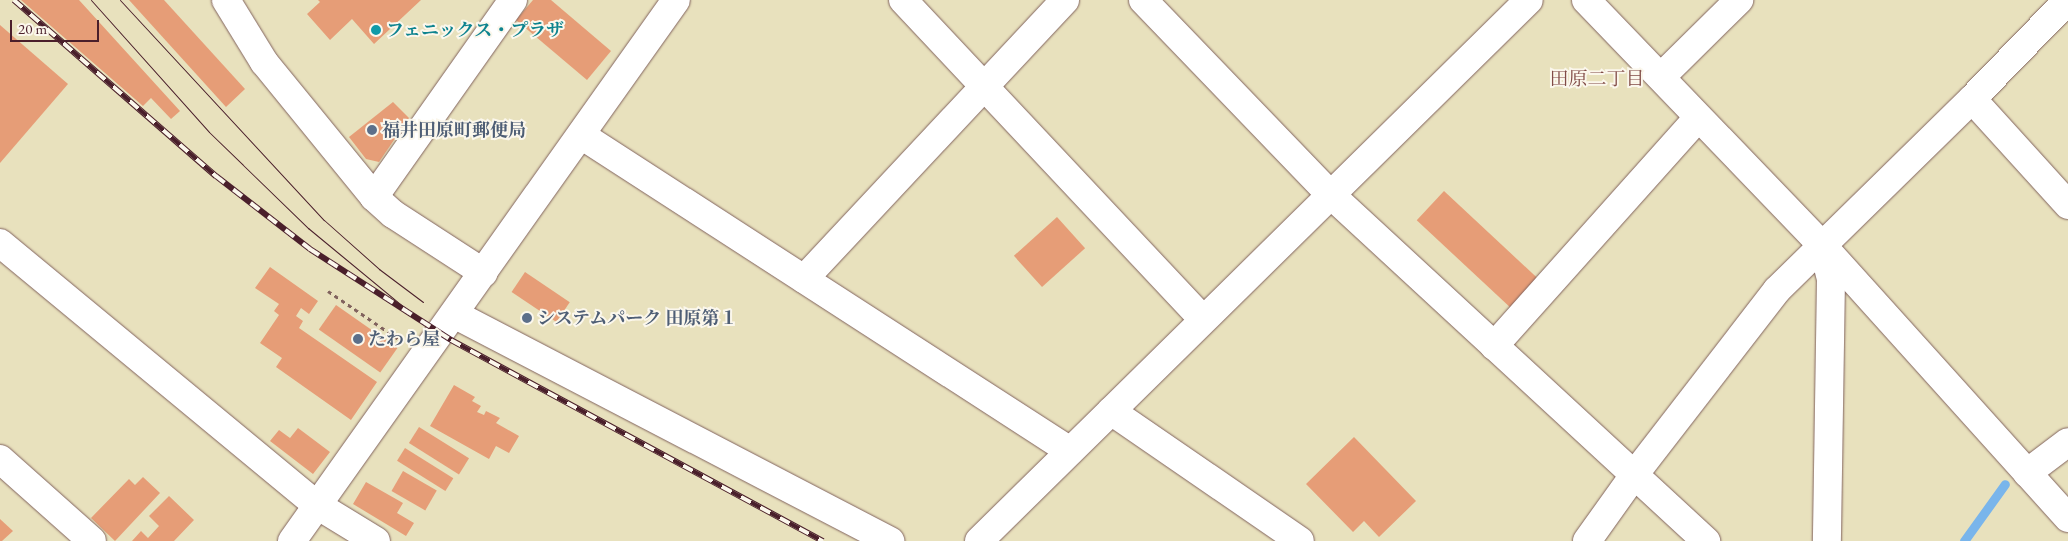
<!DOCTYPE html>
<meta charset="utf-8">
<style>
body{margin:0}
#map{position:relative;width:2068px;height:541px;overflow:hidden;background:#e8e1bd;font-family:"EB Garamond","Noto Serif JP",serif}
div>[style]{position:absolute}
.stream>*{height:9px;margin:-4.5px;padding:0 4.5px;transform-origin:4.5px;border-radius:4.5px;background:#79b5eb}
.building>*{inset:0;background:#e69d77;transform-origin:0 0}
.path>*{height:3px;margin-top:-1.5px;transform-origin:0;background:repeating-linear-gradient(90deg,#81635e 0 4px,transparent 0 8px)}
.roads{filter:drop-shadow(0 0 1px #81635e) drop-shadow(0 0 1px #81635e)}
.minor>*{height:28px;margin:-14px;padding:0 14px;transform-origin:14px;border-radius:14px;background:#fff}
.tram>*{height:1px;margin:-0.5px;padding:0 0.5px;transform-origin:0.5px;border-radius:0.5px;background:#4a1f2b}
.rail>*{height:5.5px;margin-top:-2.75px;transform-origin:0;background:repeating-linear-gradient(90deg,#fbf7ec 0 11px,#4a1f2b 0 22px);box-sizing:border-box;border-block:1px solid #4a1f2b}
.dots>*{width:14px;height:14px;translate:-50% -50%;box-sizing:border-box;border:2px solid #fbf7ec;border-radius:50%}
span{translate:-50% -50%;white-space:nowrap;text-align:center;line-height:1.15;-webkit-text-stroke:4px #fbf7ec;paint-order:stroke}
.culture-label{font-size:18px;color:#0d838f;font-weight:700}
.left{translate:0 -50%;text-align:left}
.service-label{font-size:18px;color:#4e5e75;font-weight:700}
.neighbourhood-label{font-size:19px;color:#814b46}
.scale{position:absolute;left:10px;top:20px;width:89px;height:22px;box-sizing:border-box;border:2px solid #4a1f2b;border-top:0;padding-left:6px;font-size:15px;line-height:18px;white-space:nowrap;color:#4a1f2b;-webkit-text-stroke:4px #fbf7ec;paint-order:stroke}
</style>
<div id="map">
<div class="stream">
<i style="left:1964px;top:541px;width:70px;rotate:-54.3deg"></i>
</div>
<div class="building">
<i style="clip-path:polygon(21px 0,79px 0,180px 111px,171px 119px,151px 98px,143px 106px)"></i>
<i style="clip-path:polygon(129px 0,164px 0,245px 89px,226px 107px)"></i>
<i style="clip-path:polygon(318px 0,421px 0,374px 44px,352px 19px,330px 40px,307px 14px,320px 2px)"></i>
<i style="clip-path:polygon(533px 0,551px 0,611px 51px,587px 80px,516px 20px)"></i>
<i style="clip-path:polygon(0 25px,68px 84px,0 163px)"></i>
<i style="clip-path:polygon(393px 102px,409px 118px,379px 162px,366px 159px,349px 137px)"></i>
<i style="left:1444px;top:191px;width:128px;height:40px;rotate:43deg"></i>
<i style="left:1057px;top:217px;width:42px;height:58px;rotate:48deg"></i>
<i style="clip-path:polygon(270px 267px,318px 301px,309px 314px,301px 308px,296px 316px,303px 321px,299px 328px,377px 382px,351px 420px,276px 367px,282px 358px,260px 343px,279px 315px,274px 311px,279px 304px,255px 288px)"></i>
<i style="left:525px;top:272px;width:54px;height:24px;rotate:34deg"></i>
<i style="left:336px;top:305px;width:75px;height:30px;rotate:35deg"></i>
<i style="clip-path:polygon(454px 385px,475px 397px,472px 401px,481px 406px,477px 412px,484px 415px,486px 411px,500px 418px,496px 423px,519px 436px,509px 453px,496px 446px,489px 459px,430px 426px)"></i>
<i style="left:419px;top:427px;width:59px;height:19px;rotate:32deg"></i>
<i style="clip-path:polygon(298px 428px,330px 452px,313px 474px,270px 441px,279px 430px,290px 438px)"></i>
<i style="clip-path:polygon(1354px 437px,1416px 501px,1379px 537px,1364px 521px,1353px 532px,1306px 484px)"></i>
<i style="left:405px;top:448px;width:57px;height:15px;rotate:32deg"></i>
<i style="left:403px;top:471px;width:39px;height:23px;rotate:30deg"></i>
<i style="clip-path:polygon(143px 477px,160px 493px,115px 541px,91px 518px,129px 479px,135px 485px)"></i>
<i style="clip-path:polygon(366px 482px,403px 503px,397px 513px,414px 523px,406px 536px,353px 504px)"></i>
<i style="clip-path:polygon(169px 496px,194px 520px,174px 541px,132px 541px,141px 531px,148px 538px,159px 526px,149px 516px)"></i>
<i style="clip-path:polygon(0 519px,13px 531px,2px 541px,0 541px)"></i>
</div>
<div class="path">
<i style="left:328px;top:291px;width:87px;rotate:34.2deg"></i>
</div>
<div class="roads">
<div class="minor">
<i style="left:226px;top:0;width:73px;rotate:58.5deg"></i>
<i style="left:264px;top:62px;width:174px;rotate:50.8deg"></i>
<i style="left:374px;top:197px;width:25px;rotate:42deg"></i>
<i style="left:393px;top:214px;width:108px;rotate:33deg"></i>
<i style="left:903px;top:0;width:438px;rotate:46.8deg"></i>
<i style="left:1143px;top:0;width:269px;rotate:46.1deg"></i>
<i style="left:1330px;top:194px;width:512px;rotate:42.7deg"></i>
<i style="left:1586px;top:0;width:342px;rotate:46.1deg"></i>
<i style="left:1823px;top:246px;width:366px;rotate:48deg"></i>
<i style="left:1661px;top:77px;width:110px;rotate:-44.6deg"></i>
<i style="left:1972px;top:99px;width:143px;rotate:47.8deg"></i>
<i style="left:581px;top:135px;width:582px;rotate:32.87deg"></i>
<i style="left:374px;top:197px;width:241px;rotate:-54.8deg"></i>
<i style="left:0;top:243px;width:411px;rotate:39.6deg"></i>
<i style="left:317px;top:505px;width:69px;rotate:31.4deg"></i>
<i style="left:1823px;top:247px;width:33px;rotate:76deg"></i>
<i style="left:1831px;top:279px;width:262px;rotate:90.9deg"></i>
<i style="left:804px;top:279px;width:382px;rotate:-46.9deg"></i>
<i style="left:454px;top:314px;width:492px;rotate:27.5deg"></i>
<i style="left:1494px;top:346px;width:306px;rotate:-48.2deg"></i>
<i style="left:1111px;top:411px;width:229px;rotate:34.5deg"></i>
<i style="left:0;top:459px;width:123px;rotate:41.7deg"></i>
<i style="left:2027px;top:473px;width:51px;rotate:-37.1deg"></i>
<i style="left:292px;top:541px;width:663px;rotate:-54.63deg"></i>
<i style="left:979px;top:541px;width:771px;rotate:-44.53deg"></i>
<i style="left:1587px;top:541px;width:81px;rotate:-54.5deg"></i>
<i style="left:1634px;top:475px;width:234px;rotate:-52.3deg"></i>
<i style="left:1777px;top:290px;width:273px;rotate:-44.4deg"></i>
<i style="left:1972px;top:99px;width:138px;rotate:-45.9deg"></i>
</div>
</div>
<div class="tram">
<i style="left:91px;top:0;width:177px;rotate:48.2deg"></i>
<i style="left:209px;top:132px;width:47px;rotate:44.1deg"></i>
<i style="left:243px;top:165px;width:91px;rotate:44.1deg"></i>
<i style="left:308px;top:228px;width:140px;rotate:39.5deg"></i>
<i style="left:120px;top:0;width:300px;rotate:47.2deg"></i>
<i style="left:324px;top:220px;width:74px;rotate:41.7deg"></i>
<i style="left:379px;top:269px;width:55px;rotate:36.9deg"></i>
</div>
<div class="rail">
<i style="left:14px;top:0;width:268px;rotate:41.1deg"></i>
<i style="left:216px;top:176px;width:119px;rotate:37.8deg"></i>
<i style="left:310px;top:249px;width:168px;rotate:32.8deg"></i>
<i style="left:451px;top:340px;width:423px;rotate:28.4deg"></i>
</div>
<div class="dots">
<i style="left:376px;top:30px;background:#0f9aa8"></i>
<i style="left:372px;top:130px;background:#5c6f8a"></i>
<i style="left:527px;top:318px;background:#5c6f8a"></i>
<i style="left:358px;top:339px;background:#5c6f8a"></i>
</div>
<div class="culture-label">
<span class="left" style="left:386px;top:30px">フェニックス・プラザ</span>
</div>
<div class="service-label">
<span class="left" style="left:382px;top:130px">福井田原町郵便局</span>
<span class="left" style="left:537px;top:318px">システムパーク 田原第１</span>
<span class="left" style="left:368px;top:339px">たわら屋</span>
</div>
<div class="neighbourhood-label">
<span style="left:1597px;top:79px">田原二丁目</span>
</div>
<div class="scale">20 m</div>
</div>
